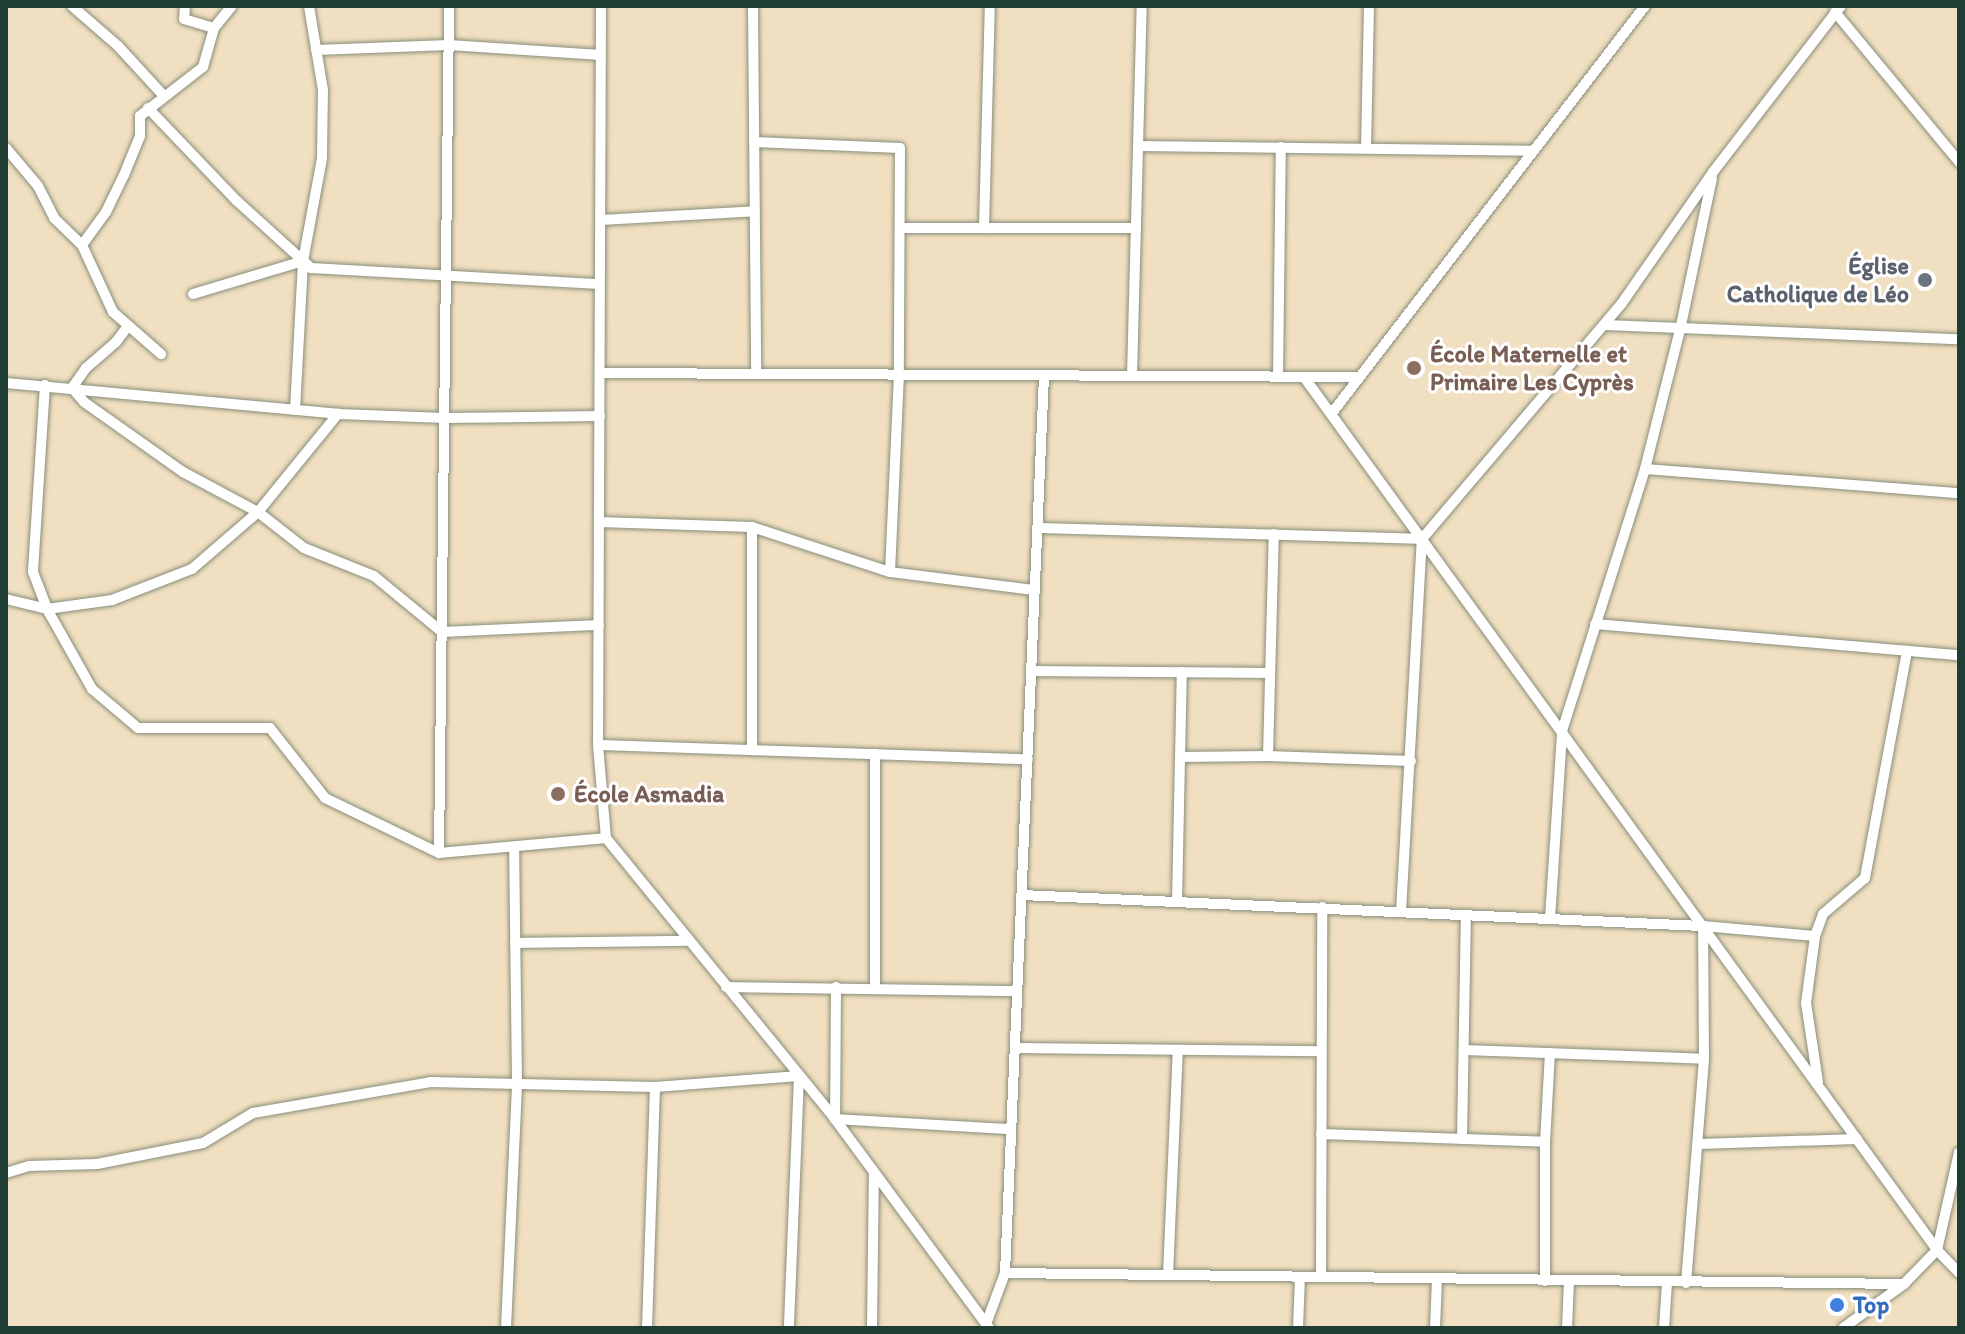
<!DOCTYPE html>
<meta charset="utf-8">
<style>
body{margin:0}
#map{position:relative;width:1965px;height:1334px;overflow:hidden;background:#f1dfc1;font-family:Itim,sans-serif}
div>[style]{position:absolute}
.roads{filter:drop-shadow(0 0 2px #888e7a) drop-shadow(0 0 2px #888e7a)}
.street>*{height:10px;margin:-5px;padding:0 5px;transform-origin:5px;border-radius:5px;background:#fff}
.dots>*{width:22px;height:22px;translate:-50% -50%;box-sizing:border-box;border:4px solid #fff;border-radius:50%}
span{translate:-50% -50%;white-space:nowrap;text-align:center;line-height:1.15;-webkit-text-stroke:6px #fff;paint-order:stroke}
.worship-label{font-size:24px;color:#5b616d;font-weight:700}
.right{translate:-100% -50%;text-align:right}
.education-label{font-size:24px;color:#785e54;font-weight:700}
.left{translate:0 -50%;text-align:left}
.shop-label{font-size:24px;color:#366cbe;font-weight:700}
.frame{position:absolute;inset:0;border:8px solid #1f3d34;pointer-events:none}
</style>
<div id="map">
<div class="roads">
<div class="street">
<i style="left:72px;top:6px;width:61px;rotate:41deg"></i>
<i style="left:118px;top:46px;width:67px;rotate:47.4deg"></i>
<i style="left:185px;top:6px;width:13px;rotate:94deg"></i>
<i style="left:184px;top:19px;width:31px;rotate:17deg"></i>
<i style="left:601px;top:6px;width:739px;rotate:90.23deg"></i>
<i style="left:598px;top:745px;width:93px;rotate:85.1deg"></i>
<i style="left:606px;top:838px;width:362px;rotate:50.8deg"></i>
<i style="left:835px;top:1119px;width:260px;rotate:53.6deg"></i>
<i style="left:753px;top:6px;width:368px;rotate:89.5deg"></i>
<i style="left:1835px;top:12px;width:195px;rotate:50.4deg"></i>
<i style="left:316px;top:50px;width:133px;rotate:-2.2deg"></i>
<i style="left:449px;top:45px;width:152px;rotate:3.8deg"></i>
<i style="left:148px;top:108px;width:129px;rotate:46.3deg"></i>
<i style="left:237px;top:201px;width:100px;rotate:42.2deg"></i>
<i style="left:311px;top:268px;width:289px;rotate:3.2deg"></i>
<i style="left:754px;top:142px;width:146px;rotate:2.4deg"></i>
<i style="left:900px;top:148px;width:226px;rotate:90.3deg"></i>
<i style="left:899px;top:374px;width:198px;rotate:92.6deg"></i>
<i style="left:1138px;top:146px;width:393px;rotate:0.7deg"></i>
<i style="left:6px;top:148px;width:50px;rotate:49.9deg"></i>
<i style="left:38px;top:186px;width:36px;rotate:63deg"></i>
<i style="left:54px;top:218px;width:39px;rotate:44deg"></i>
<i style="left:82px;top:245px;width:74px;rotate:65.2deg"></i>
<i style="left:113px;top:312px;width:64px;rotate:41.2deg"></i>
<i style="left:1366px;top:148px;width:142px;rotate:-88.8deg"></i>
<i style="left:601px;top:220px;width:154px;rotate:-3.3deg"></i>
<i style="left:900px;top:228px;width:236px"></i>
<i style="left:984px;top:228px;width:222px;rotate:-88.5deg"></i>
<i style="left:82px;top:245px;width:41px;rotate:-54deg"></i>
<i style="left:106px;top:212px;width:41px;rotate:-64.1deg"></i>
<i style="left:124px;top:175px;width:42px;rotate:-67.7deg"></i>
<i style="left:140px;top:136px;width:20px;rotate:-90deg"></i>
<i style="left:140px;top:116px;width:80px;rotate:-37.9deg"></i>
<i style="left:203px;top:67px;width:41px;rotate:-74.2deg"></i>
<i style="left:214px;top:28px;width:28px;rotate:-51deg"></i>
<i style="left:193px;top:294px;width:115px;rotate:-16.7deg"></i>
<i style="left:1605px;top:325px;width:354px;rotate:2.3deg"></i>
<i style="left:128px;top:326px;width:20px;rotate:127deg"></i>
<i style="left:116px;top:342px;width:40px;rotate:139deg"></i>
<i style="left:86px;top:368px;width:24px;rotate:125deg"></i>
<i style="left:72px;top:388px;width:18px;rotate:49deg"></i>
<i style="left:84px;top:402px;width:121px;rotate:35.3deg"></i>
<i style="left:183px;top:472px;width:85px;rotate:28.1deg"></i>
<i style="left:258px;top:512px;width:58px;rotate:38deg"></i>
<i style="left:304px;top:548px;width:75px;rotate:21.8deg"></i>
<i style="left:374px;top:576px;width:88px;rotate:39.5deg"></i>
<i style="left:442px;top:632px;width:157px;rotate:-2.6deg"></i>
<i style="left:600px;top:373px;width:758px;rotate:0.3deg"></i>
<i style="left:1132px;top:376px;width:370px;rotate:-88.5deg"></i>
<i style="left:1278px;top:377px;width:230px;rotate:-89.3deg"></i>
<i style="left:1304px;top:377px;width:1078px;rotate:54.05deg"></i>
<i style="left:1937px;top:1250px;width:32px;rotate:46deg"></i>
<i style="left:6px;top:383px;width:333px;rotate:5.3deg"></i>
<i style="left:338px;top:414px;width:107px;rotate:2.1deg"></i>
<i style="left:445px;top:418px;width:155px;rotate:-0.7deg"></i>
<i style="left:45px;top:385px;width:187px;rotate:93.7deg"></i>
<i style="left:33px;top:572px;width:40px;rotate:69deg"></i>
<i style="left:47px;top:609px;width:92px;rotate:60.6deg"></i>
<i style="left:92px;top:689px;width:60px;rotate:40.3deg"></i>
<i style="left:138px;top:728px;width:132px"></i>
<i style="left:270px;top:728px;width:89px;rotate:51.8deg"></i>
<i style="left:325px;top:798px;width:127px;rotate:25.8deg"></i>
<i style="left:439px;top:853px;width:168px;rotate:-5.1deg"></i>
<i style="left:295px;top:410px;width:149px;rotate:-86.9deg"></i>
<i style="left:303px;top:261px;width:105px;rotate:-79.5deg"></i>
<i style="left:322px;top:158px;width:68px;rotate:-89.2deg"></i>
<i style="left:323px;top:90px;width:85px;rotate:-99.5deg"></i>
<i style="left:1332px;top:413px;width:513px;rotate:-52.44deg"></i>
<i style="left:1645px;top:469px;width:315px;rotate:4.4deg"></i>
<i style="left:599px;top:522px;width:153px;rotate:1.9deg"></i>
<i style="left:752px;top:527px;width:145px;rotate:18.1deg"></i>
<i style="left:890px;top:572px;width:146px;rotate:7.1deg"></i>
<i style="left:752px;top:527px;width:223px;rotate:90deg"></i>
<i style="left:1037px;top:528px;width:385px;rotate:1.6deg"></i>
<i style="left:6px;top:599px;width:42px;rotate:13.7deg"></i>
<i style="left:47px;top:609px;width:66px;rotate:-7.9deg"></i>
<i style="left:112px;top:600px;width:86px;rotate:-21.2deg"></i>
<i style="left:192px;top:569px;width:87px;rotate:-40.8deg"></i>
<i style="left:258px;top:512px;width:127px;rotate:-50.8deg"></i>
<i style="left:1595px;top:624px;width:365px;rotate:4.9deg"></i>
<i style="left:1032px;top:671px;width:238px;rotate:0.5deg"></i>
<i style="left:598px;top:745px;width:430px;rotate:1.9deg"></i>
<i style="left:1268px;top:756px;width:222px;rotate:-88.5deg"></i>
<i style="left:1180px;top:757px;width:88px;rotate:-0.7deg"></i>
<i style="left:1268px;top:756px;width:143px;rotate:2deg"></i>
<i style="left:439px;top:853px;width:847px;rotate:-89.32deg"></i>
<i style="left:1022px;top:895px;width:682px;rotate:2.61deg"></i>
<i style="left:1703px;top:926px;width:112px;rotate:5.1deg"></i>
<i style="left:1177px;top:902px;width:230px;rotate:-88.8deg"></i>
<i style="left:1401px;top:912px;width:374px;rotate:-86.8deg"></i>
<i style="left:1422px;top:539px;width:309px;rotate:-49.7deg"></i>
<i style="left:1622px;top:303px;width:160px;rotate:-55.2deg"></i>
<i style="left:1713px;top:172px;width:210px;rotate:-52.4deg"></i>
<i style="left:1550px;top:919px;width:188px;rotate:-86.3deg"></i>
<i style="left:1562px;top:731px;width:275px;rotate:-72.4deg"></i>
<i style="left:1645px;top:469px;width:143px;rotate:-75.9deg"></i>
<i style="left:1680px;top:330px;width:155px;rotate:-78.1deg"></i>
<i style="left:515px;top:943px;width:172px;rotate:-0.7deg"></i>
<i style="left:726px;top:987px;width:291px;rotate:0.8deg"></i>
<i style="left:836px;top:987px;width:132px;rotate:90.4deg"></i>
<i style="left:835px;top:1119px;width:176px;rotate:3.3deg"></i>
<i style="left:875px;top:988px;width:234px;rotate:-90deg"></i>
<i style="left:1015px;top:1048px;width:306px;rotate:0.6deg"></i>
<i style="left:1464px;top:1050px;width:240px;rotate:2.1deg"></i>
<i style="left:1818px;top:1082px;width:80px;rotate:-98.6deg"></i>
<i style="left:1806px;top:1003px;width:68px;rotate:-82.3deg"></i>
<i style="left:1815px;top:936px;width:23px;rotate:-70deg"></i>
<i style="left:1823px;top:914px;width:55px;rotate:-40.6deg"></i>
<i style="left:1865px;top:878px;width:231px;rotate:-79.5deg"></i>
<i style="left:1321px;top:1134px;width:224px;rotate:2deg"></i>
<i style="left:1462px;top:1139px;width:224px;rotate:-89deg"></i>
<i style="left:1698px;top:1144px;width:159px;rotate:-1.8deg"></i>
<i style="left:6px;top:1173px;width:24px;rotate:-17deg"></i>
<i style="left:29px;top:1166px;width:68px;rotate:-1.7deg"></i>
<i style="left:97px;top:1164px;width:108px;rotate:-11.2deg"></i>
<i style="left:203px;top:1143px;width:58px;rotate:-31deg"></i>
<i style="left:253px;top:1113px;width:180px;rotate:-9.9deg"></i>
<i style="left:430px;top:1082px;width:225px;rotate:1.3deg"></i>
<i style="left:655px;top:1087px;width:144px;rotate:-4.4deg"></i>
<i style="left:799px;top:1076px;width:252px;rotate:92.3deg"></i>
<i style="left:1005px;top:1273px;width:899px;rotate:0.7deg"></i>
<i style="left:1168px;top:1275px;width:225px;rotate:-87.5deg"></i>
<i style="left:1321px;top:1277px;width:370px;rotate:-89.8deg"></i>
<i style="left:1545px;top:1281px;width:139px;rotate:-90deg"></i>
<i style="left:1545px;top:1142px;width:89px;rotate:-86.8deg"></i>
<i style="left:1686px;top:1283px;width:225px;rotate:-85.4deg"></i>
<i style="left:1704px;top:1059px;width:133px;rotate:-90.4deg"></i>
<i style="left:986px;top:1324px;width:54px;rotate:-69.6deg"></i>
<i style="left:1005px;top:1273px;width:899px;rotate:-87.51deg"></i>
<i style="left:506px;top:1328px;width:244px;rotate:-87.4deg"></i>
<i style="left:517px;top:1084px;width:237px;rotate:-90.7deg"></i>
<i style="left:647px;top:1328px;width:241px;rotate:-88.1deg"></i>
<i style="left:872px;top:1328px;width:156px;rotate:-89.3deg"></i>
<i style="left:1298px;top:1328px;width:51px;rotate:-87.8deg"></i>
<i style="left:1435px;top:1328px;width:49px;rotate:-87.7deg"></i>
<i style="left:1567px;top:1328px;width:47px;rotate:-87.6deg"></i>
<i style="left:1664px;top:1328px;width:45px;rotate:-86.2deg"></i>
<i style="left:1843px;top:1328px;width:75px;rotate:-35.8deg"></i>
<i style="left:1904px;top:1284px;width:47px;rotate:-45.9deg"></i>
<i style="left:1937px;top:1250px;width:100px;rotate:-77.3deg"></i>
</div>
</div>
<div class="dots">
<i style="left:1925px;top:280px;background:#6b7280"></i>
<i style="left:1414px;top:368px;background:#8d6e63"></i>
<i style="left:558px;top:794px;background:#8d6e63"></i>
<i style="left:1837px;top:1305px;background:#3f7fe0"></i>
</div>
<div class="worship-label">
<span class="right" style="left:1909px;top:280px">Église<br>Catholique de Léo</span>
</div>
<div class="education-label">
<span class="left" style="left:1430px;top:368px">École Maternelle et<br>Primaire Les Cyprès</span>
<span class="left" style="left:574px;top:794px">École Asmadia</span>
</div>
<div class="shop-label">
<span class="left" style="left:1853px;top:1305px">Top</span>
</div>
<div class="frame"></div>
</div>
